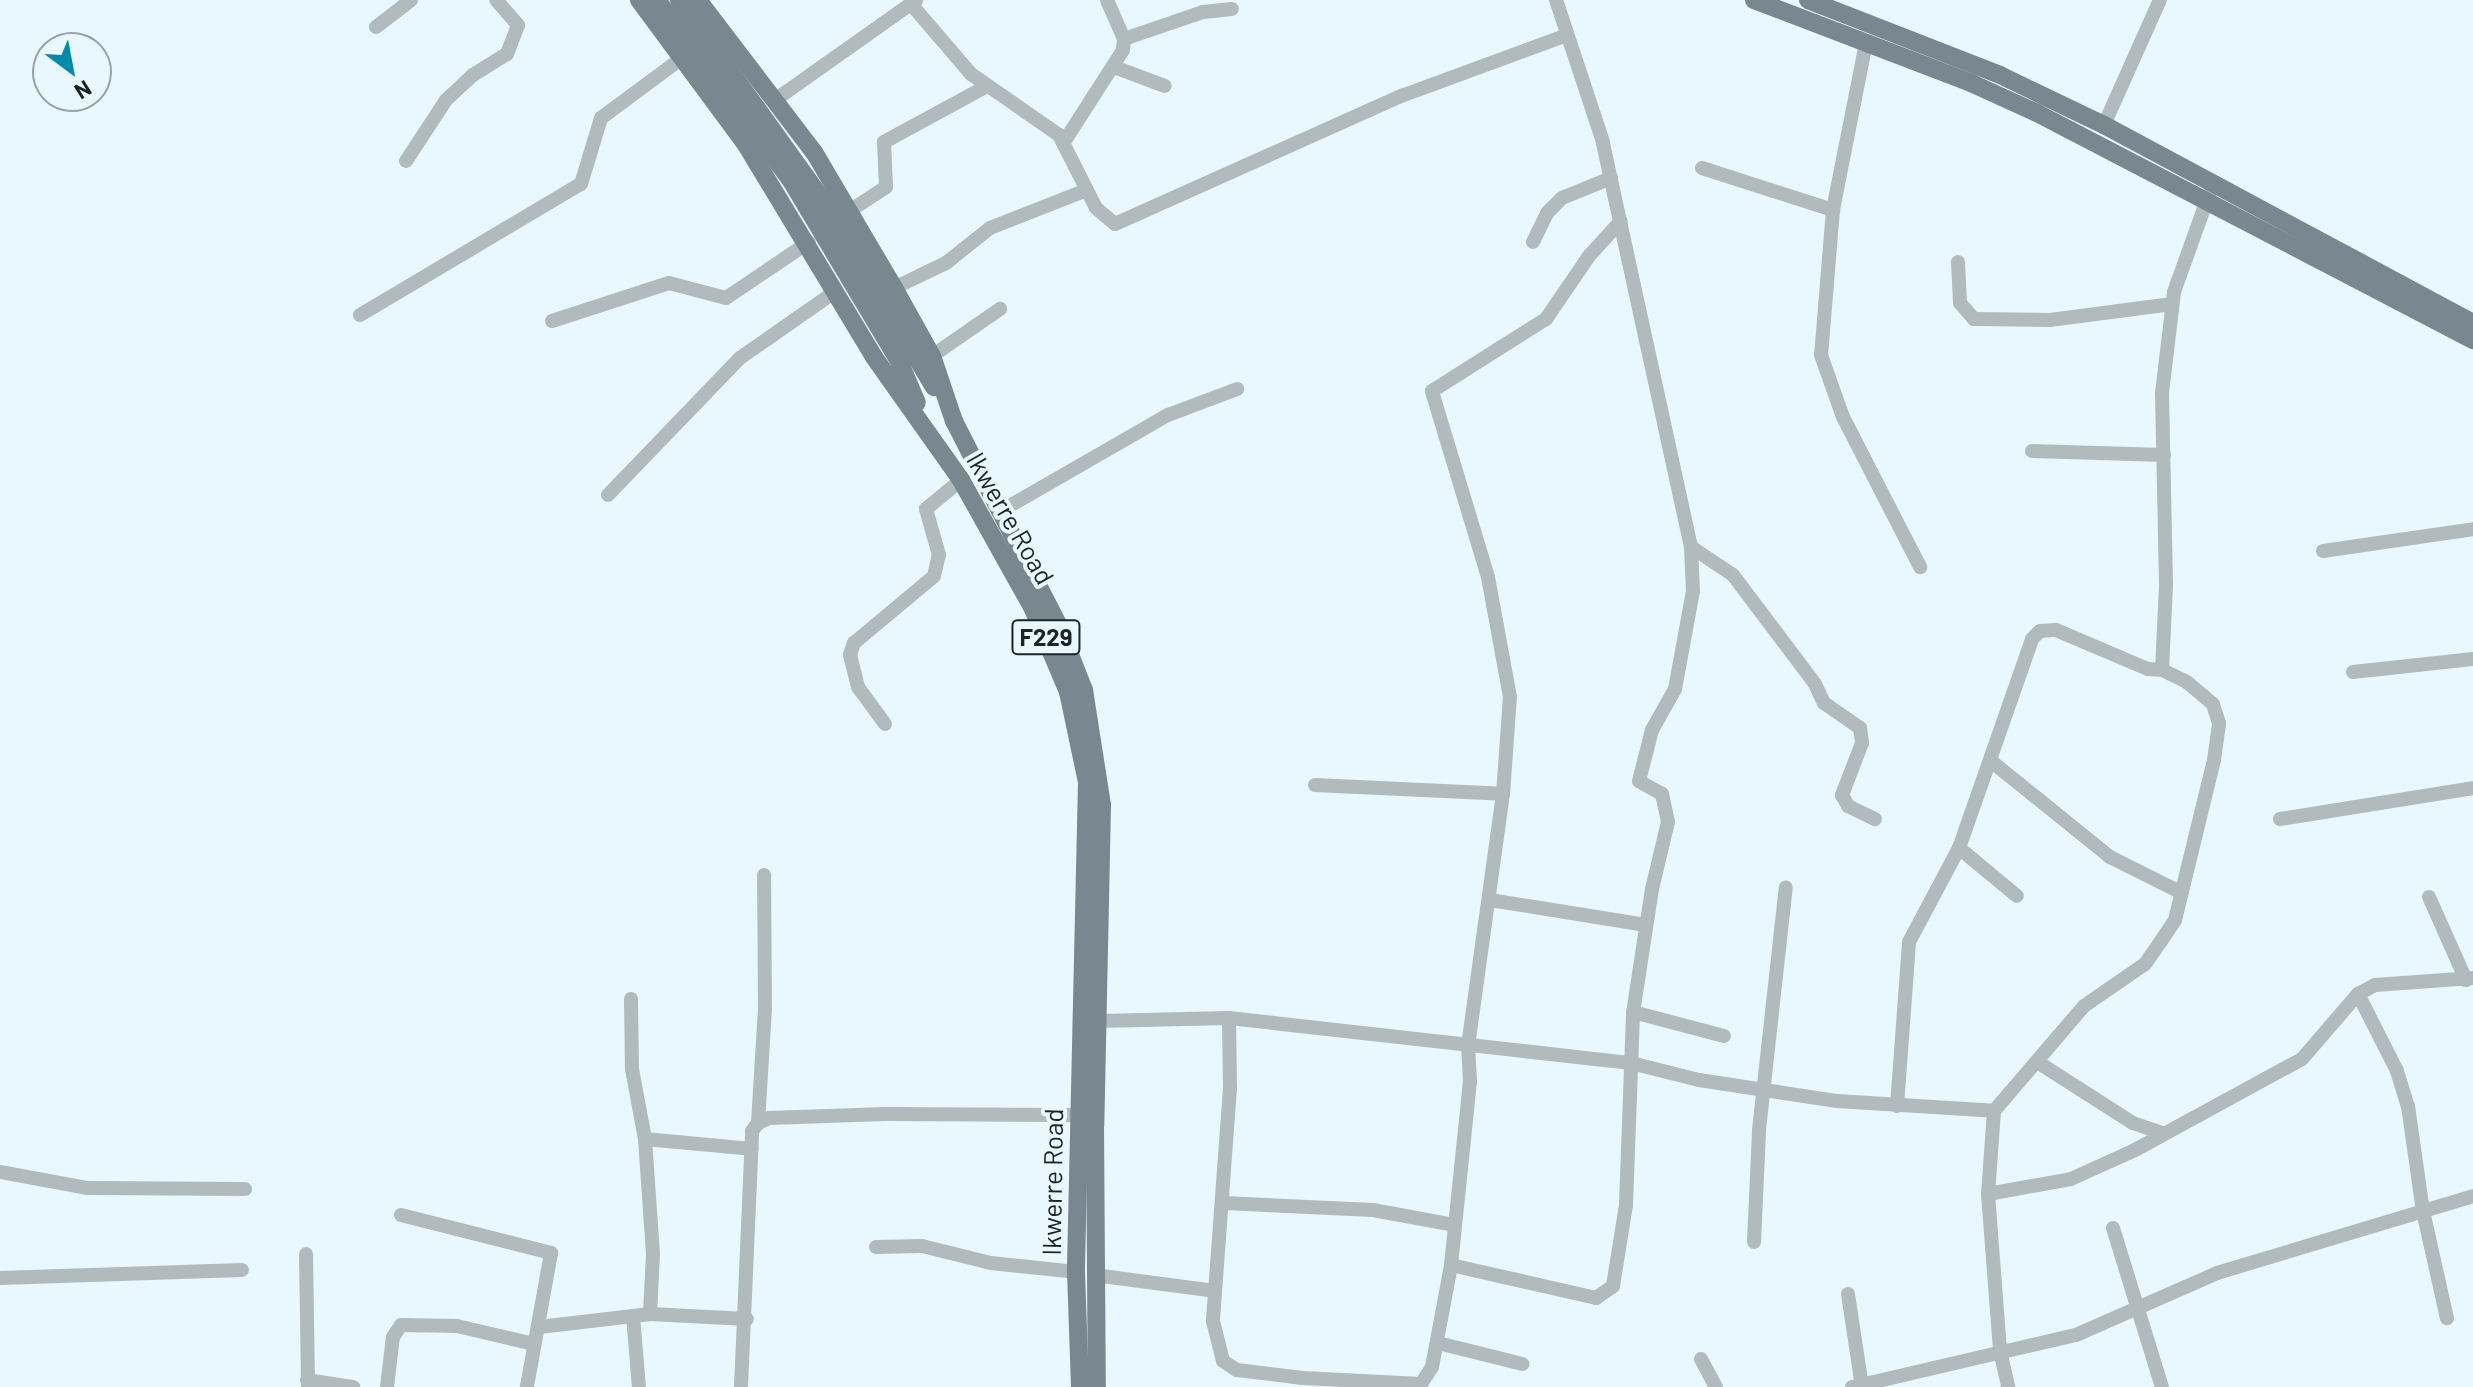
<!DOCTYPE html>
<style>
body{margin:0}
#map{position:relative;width:2473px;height:1387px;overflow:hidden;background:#e9f8fe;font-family:Barlow,sans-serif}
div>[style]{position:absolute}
.minor>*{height:14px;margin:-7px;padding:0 7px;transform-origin:7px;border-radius:7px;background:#b1babd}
.major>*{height:18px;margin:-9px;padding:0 9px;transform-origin:9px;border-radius:9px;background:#79888e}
span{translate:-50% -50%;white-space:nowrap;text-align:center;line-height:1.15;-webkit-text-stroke:8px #e9f8fe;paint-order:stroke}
.shield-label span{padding:2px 6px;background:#e9f8fe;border:2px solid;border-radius:6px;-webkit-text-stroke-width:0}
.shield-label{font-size:24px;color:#1c2326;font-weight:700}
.street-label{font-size:26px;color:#1c2326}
.north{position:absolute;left:32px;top:32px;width:80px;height:80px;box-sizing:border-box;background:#e9f8fe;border:2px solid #97a3a8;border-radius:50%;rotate:148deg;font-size:22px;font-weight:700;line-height:32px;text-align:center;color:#1c2326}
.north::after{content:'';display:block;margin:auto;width:28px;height:36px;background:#0089a9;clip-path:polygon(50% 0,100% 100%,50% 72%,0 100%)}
</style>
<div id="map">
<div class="minor">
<i style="left:911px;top:4px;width:92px;rotate:49.4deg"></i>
<i style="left:971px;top:74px;width:107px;rotate:34.7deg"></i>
<i style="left:1059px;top:135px;width:82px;rotate:63.1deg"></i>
<i style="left:1096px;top:208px;width:25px;rotate:40deg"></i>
<i style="left:1115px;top:224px;width:316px;rotate:-24.1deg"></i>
<i style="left:1404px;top:95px;width:171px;rotate:-20.2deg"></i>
<i style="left:376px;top:27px;width:44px;rotate:-37.6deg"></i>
<i style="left:1124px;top:39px;width:83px;rotate:-18.9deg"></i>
<i style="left:1203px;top:12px;width:29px;rotate:-6deg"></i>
<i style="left:1866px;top:43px;width:170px;rotate:101.2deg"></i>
<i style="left:1833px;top:210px;width:145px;rotate:94.7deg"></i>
<i style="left:1821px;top:355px;width:66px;rotate:70.5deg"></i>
<i style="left:1843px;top:417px;width:169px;rotate:62.8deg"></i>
<i style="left:1114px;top:67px;width:54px;rotate:20.4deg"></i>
<i style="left:775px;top:100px;width:173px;rotate:-35.3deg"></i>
<i style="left:2104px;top:125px;width:137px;rotate:-65.9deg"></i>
<i style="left:1064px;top:142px;width:109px;rotate:-57.3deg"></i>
<i style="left:1123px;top:50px;width:11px;rotate:-85deg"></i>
<i style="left:1124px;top:39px;width:43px;rotate:-113.6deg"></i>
<i style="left:406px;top:161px;width:73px;rotate:-56.7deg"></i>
<i style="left:446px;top:100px;width:37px;rotate:-43deg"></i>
<i style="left:473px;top:75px;width:40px;rotate:-32deg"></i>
<i style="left:507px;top:54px;width:31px;rotate:-69deg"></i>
<i style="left:518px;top:25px;width:33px;rotate:-131deg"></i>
<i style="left:1702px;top:168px;width:138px;rotate:17.8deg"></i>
<i style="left:848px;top:212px;width:45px;rotate:-33.3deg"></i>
<i style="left:886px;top:187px;width:45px;rotate:-92.5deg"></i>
<i style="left:884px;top:142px;width:117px;rotate:-28.5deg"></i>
<i style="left:1533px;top:242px;width:32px;rotate:-64deg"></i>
<i style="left:1547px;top:213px;width:21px;rotate:-45deg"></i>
<i style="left:1562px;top:198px;width:53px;rotate:-22.2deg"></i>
<i style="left:1958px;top:262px;width:41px;rotate:87.2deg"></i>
<i style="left:1960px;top:303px;width:21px;rotate:49deg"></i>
<i style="left:1974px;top:319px;width:76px;rotate:0.8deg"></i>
<i style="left:2050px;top:320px;width:123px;rotate:-7.5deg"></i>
<i style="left:894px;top:288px;width:58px;rotate:-25.7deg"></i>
<i style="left:946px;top:263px;width:56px;rotate:-38.5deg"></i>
<i style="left:990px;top:228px;width:104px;rotate:-21.4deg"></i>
<i style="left:360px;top:315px;width:257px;rotate:-30.7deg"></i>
<i style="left:581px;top:184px;width:69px;rotate:-73.1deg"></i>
<i style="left:601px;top:118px;width:101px;rotate:-36.5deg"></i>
<i style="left:552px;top:321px;width:123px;rotate:-18deg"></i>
<i style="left:669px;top:283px;width:59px;rotate:14.7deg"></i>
<i style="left:726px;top:298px;width:100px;rotate:-34deg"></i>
<i style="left:932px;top:356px;width:83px;rotate:-34.7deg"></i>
<i style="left:2032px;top:451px;width:132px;rotate:1.7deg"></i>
<i style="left:608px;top:495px;width:190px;rotate:-46.1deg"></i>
<i style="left:740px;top:358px;width:117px;rotate:-34.9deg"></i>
<i style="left:999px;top:512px;width:195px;rotate:-29.9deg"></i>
<i style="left:1168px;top:415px;width:74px;rotate:-20.6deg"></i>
<i style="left:1691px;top:547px;width:50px;rotate:33.7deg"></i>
<i style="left:1733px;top:575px;width:136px;rotate:53deg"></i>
<i style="left:1815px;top:684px;width:21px;rotate:65deg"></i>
<i style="left:1824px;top:703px;width:44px;rotate:34.8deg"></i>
<i style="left:1860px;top:728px;width:15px;rotate:82deg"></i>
<i style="left:1862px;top:743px;width:56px;rotate:111deg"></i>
<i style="left:1842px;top:795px;width:13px;rotate:61deg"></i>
<i style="left:1848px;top:806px;width:30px;rotate:26deg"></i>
<i style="left:2323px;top:551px;width:152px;rotate:-8.3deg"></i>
<i style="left:2353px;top:672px;width:121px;rotate:-6.2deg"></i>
<i style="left:885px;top:724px;width:46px;rotate:-126.1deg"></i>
<i style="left:858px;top:687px;width:33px;rotate:-104deg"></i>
<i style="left:850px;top:655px;width:13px;rotate:-72deg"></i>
<i style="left:854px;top:643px;width:104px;rotate:-39.9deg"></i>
<i style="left:934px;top:576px;width:22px;rotate:-77deg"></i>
<i style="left:939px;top:555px;width:48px;rotate:-105.8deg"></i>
<i style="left:926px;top:509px;width:45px;rotate:-39.6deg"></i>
<i style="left:1991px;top:761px;width:153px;rotate:38.9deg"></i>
<i style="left:2110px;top:857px;width:80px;rotate:26.6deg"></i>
<i style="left:1315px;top:785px;width:188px;rotate:2.7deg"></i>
<i style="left:2280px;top:819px;width:195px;rotate:-9.1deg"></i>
<i style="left:1959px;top:848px;width:75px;rotate:39.6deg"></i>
<i style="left:2429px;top:897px;width:91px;rotate:66deg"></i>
<i style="left:1490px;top:900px;width:158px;rotate:9.1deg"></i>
<i style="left:2358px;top:994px;width:86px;rotate:63.1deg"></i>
<i style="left:2397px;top:1071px;width:37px;rotate:73deg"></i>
<i style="left:2408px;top:1106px;width:106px;rotate:81.9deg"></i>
<i style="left:2423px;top:1211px;width:110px;rotate:77.4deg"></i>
<i style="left:631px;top:999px;width:70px;rotate:89.2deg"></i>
<i style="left:632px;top:1069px;width:71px;rotate:79.5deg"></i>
<i style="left:645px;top:1139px;width:115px;rotate:86deg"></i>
<i style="left:653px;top:1254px;width:60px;rotate:92.9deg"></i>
<i style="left:1633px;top:1012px;width:94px;rotate:14.8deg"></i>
<i style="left:1229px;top:1018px;width:70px;rotate:89.2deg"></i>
<i style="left:1230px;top:1088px;width:234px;rotate:94.2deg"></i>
<i style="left:1213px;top:1321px;width:41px;rotate:76deg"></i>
<i style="left:1223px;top:1361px;width:17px;rotate:33deg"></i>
<i style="left:1237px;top:1370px;width:66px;rotate:6.9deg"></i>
<i style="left:1303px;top:1378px;width:118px;rotate:2.9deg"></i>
<i style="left:1421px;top:1384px;width:20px;rotate:-57deg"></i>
<i style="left:1432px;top:1367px;width:104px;rotate:-79.4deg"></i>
<i style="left:1451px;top:1265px;width:184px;rotate:-84.1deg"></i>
<i style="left:1470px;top:1082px;width:36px;rotate:-93deg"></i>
<i style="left:1468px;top:1046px;width:254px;rotate:-82.1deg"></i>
<i style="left:1503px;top:794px;width:97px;rotate:-85.9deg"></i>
<i style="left:1510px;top:697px;width:122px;rotate:-100.4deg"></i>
<i style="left:1488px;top:577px;width:194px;rotate:-106.8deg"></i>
<i style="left:1432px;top:391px;width:135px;rotate:-32.3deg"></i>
<i style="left:1546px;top:319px;width:76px;rotate:-55.7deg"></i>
<i style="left:1589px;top:256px;width:47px;rotate:-47.6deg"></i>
<i style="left:1098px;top:1021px;width:131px;rotate:-1.3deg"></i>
<i style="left:1229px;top:1018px;width:405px;rotate:6.4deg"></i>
<i style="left:1631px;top:1063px;width:70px;rotate:14deg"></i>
<i style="left:1699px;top:1080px;width:140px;rotate:8.7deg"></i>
<i style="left:1837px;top:1101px;width:157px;rotate:3.6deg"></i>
<i style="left:1994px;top:1111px;width:138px;rotate:-49.4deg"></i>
<i style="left:2084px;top:1006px;width:74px;rotate:-34.5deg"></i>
<i style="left:2145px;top:964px;width:28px;rotate:-55deg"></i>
<i style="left:2161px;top:941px;width:25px;rotate:-56deg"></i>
<i style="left:2175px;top:920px;width:165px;rotate:-76.3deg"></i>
<i style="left:2214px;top:760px;width:37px;rotate:-82deg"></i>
<i style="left:2219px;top:723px;width:20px;rotate:-108deg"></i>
<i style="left:2213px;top:704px;width:34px;rotate:-140deg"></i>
<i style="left:2187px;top:682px;width:28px;rotate:-154deg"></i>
<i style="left:2162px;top:670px;width:86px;rotate:-87.3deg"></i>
<i style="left:2166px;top:584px;width:191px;rotate:-91.2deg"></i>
<i style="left:2162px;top:393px;width:102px;rotate:-83.2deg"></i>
<i style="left:2174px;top:292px;width:104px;rotate:-70.3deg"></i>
<i style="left:2039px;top:1063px;width:112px;rotate:32.6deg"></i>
<i style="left:2133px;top:1123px;width:31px;rotate:19deg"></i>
<i style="left:1897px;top:1106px;width:164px;rotate:-85.8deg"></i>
<i style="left:1909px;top:942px;width:106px;rotate:-62deg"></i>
<i style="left:1959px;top:848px;width:221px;rotate:-70.7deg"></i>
<i style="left:2032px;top:639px;width:11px;rotate:-45deg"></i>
<i style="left:2040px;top:631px;width:16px;rotate:-4deg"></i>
<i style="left:2056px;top:630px;width:100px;rotate:23deg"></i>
<i style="left:2148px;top:669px;width:14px;rotate:4deg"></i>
<i style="left:1994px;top:1111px;width:83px;rotate:94.1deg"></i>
<i style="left:1988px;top:1194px;width:157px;rotate:85.6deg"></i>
<i style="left:2000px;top:1351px;width:37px;rotate:77deg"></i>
<i style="left:758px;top:1123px;width:12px;rotate:-24deg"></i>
<i style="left:769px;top:1118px;width:116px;rotate:-2deg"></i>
<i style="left:885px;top:1114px;width:195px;rotate:0.3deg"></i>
<i style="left:645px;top:1139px;width:107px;rotate:5.3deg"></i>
<i style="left:0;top:1172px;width:88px;rotate:10.4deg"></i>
<i style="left:87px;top:1188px;width:158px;rotate:0.4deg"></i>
<i style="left:1988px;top:1194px;width:84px;rotate:-10.2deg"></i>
<i style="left:2071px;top:1179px;width:70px;rotate:-24.4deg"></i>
<i style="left:2135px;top:1150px;width:190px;rotate:-28.6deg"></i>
<i style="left:2302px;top:1059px;width:86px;rotate:-49.3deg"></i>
<i style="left:2358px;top:994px;width:19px;rotate:-28deg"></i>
<i style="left:2375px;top:985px;width:98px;rotate:-4.1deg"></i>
<i style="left:1224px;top:1203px;width:149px;rotate:2.7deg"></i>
<i style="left:1373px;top:1210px;width:82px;rotate:10.5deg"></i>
<i style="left:401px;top:1215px;width:155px;rotate:14.2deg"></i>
<i style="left:551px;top:1253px;width:136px;rotate:100.2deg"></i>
<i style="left:2113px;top:1228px;width:166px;rotate:72.9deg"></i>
<i style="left:1754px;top:1242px;width:112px;rotate:-87.4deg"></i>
<i style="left:1759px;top:1130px;width:244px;rotate:-83.7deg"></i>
<i style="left:876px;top:1247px;width:46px;rotate:-1.2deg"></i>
<i style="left:922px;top:1246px;width:71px;rotate:13.8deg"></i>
<i style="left:991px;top:1263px;width:85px;rotate:6deg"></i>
<i style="left:306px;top:1254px;width:133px;rotate:89.1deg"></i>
<i style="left:1451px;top:1265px;width:149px;rotate:12.8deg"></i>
<i style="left:1596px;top:1298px;width:21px;rotate:-35deg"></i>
<i style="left:1613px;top:1286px;width:82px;rotate:-80.9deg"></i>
<i style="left:1626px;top:1205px;width:192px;rotate:-87.9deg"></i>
<i style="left:1633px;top:1013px;width:125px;rotate:-81.3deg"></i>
<i style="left:1652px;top:889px;width:69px;rotate:-76.6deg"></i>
<i style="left:1668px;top:822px;width:29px;rotate:-102deg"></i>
<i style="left:1662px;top:794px;width:26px;rotate:-151deg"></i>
<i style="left:1639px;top:781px;width:53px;rotate:-75.7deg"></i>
<i style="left:1652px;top:730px;width:47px;rotate:-60.7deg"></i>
<i style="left:1675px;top:689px;width:100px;rotate:-79.6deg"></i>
<i style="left:1693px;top:591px;width:44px;rotate:-92.6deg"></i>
<i style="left:1691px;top:547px;width:414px;rotate:-102.3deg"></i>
<i style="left:1603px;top:142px;width:150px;rotate:-108.3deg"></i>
<i style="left:1094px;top:1275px;width:122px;rotate:7.5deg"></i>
<i style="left:0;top:1278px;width:242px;rotate:-1.9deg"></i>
<i style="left:1848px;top:1294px;width:94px;rotate:81.4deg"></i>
<i style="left:633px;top:1316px;width:71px;rotate:85.2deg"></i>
<i style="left:539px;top:1327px;width:112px;rotate:-6.7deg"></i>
<i style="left:650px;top:1314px;width:97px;rotate:3deg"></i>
<i style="left:1438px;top:1343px;width:87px;rotate:14deg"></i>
<i style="left:1701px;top:1359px;width:32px;rotate:62deg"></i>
<i style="left:307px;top:1380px;width:47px;rotate:8.7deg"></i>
<i style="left:387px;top:1387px;width:50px;rotate:-83.2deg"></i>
<i style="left:393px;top:1337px;width:14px;rotate:-56deg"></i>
<i style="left:401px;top:1325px;width:56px;rotate:1deg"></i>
<i style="left:457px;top:1326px;width:79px;rotate:13.2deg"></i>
<i style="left:741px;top:1387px;width:256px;rotate:-87.5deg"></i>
<i style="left:752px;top:1131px;width:10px;rotate:-53deg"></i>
<i style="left:758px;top:1123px;width:114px;rotate:-86.5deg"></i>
<i style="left:765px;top:1009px;width:134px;rotate:-90.4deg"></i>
<i style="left:1852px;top:1387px;width:230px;rotate:-13.1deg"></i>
<i style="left:2076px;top:1335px;width:154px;rotate:-23.7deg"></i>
<i style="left:2217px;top:1273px;width:267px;rotate:-16.7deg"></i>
</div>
<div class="major">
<i style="left:639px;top:0;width:178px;rotate:53.5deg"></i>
<i style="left:745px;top:143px;width:250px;rotate:58.9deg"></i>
<i style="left:874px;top:357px;width:151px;rotate:54.7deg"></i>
<i style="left:961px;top:480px;width:148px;rotate:60.8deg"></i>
<i style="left:1033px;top:609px;width:90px;rotate:67.1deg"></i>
<i style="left:1068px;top:692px;width:92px;rotate:78.1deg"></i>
<i style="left:1087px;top:782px;width:490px;rotate:91.3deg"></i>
<i style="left:1076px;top:1272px;width:115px;rotate:88deg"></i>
<i style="left:657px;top:0;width:223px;rotate:53.4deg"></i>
<i style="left:790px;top:179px;width:214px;rotate:59.1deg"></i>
<i style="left:900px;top:363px;width:43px;rotate:67deg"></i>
<i style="left:679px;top:0;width:240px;rotate:54.3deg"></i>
<i style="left:819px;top:195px;width:224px;rotate:59.1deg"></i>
<i style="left:698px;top:0;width:191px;rotate:52.7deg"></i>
<i style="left:814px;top:152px;width:158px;rotate:59.5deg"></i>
<i style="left:894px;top:288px;width:78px;rotate:60.8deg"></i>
<i style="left:932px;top:356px;width:69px;rotate:71.3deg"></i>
<i style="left:954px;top:421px;width:228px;rotate:62.9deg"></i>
<i style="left:1058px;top:624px;width:71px;rotate:68.5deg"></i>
<i style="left:1084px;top:690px;width:116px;rotate:81.1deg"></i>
<i style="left:1102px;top:805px;width:321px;rotate:91.2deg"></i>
<i style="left:1095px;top:1126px;width:261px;rotate:89.6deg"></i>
<i style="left:1754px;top:0;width:232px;rotate:20.9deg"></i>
<i style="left:1971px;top:83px;width:72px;rotate:24.4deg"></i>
<i style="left:2037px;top:113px;width:492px;rotate:27.5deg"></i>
<i style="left:1808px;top:0;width:206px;rotate:21.3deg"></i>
<i style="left:2000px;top:75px;width:115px;rotate:25.7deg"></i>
<i style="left:2104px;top:125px;width:419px;rotate:28.2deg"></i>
</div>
<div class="shield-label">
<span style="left:1046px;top:637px">F229</span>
</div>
<div class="street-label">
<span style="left:1011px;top:518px;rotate:60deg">Ikwerre Road</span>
<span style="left:1052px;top:1182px;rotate:-89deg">Ikwerre Road</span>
</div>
<div class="north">N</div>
</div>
